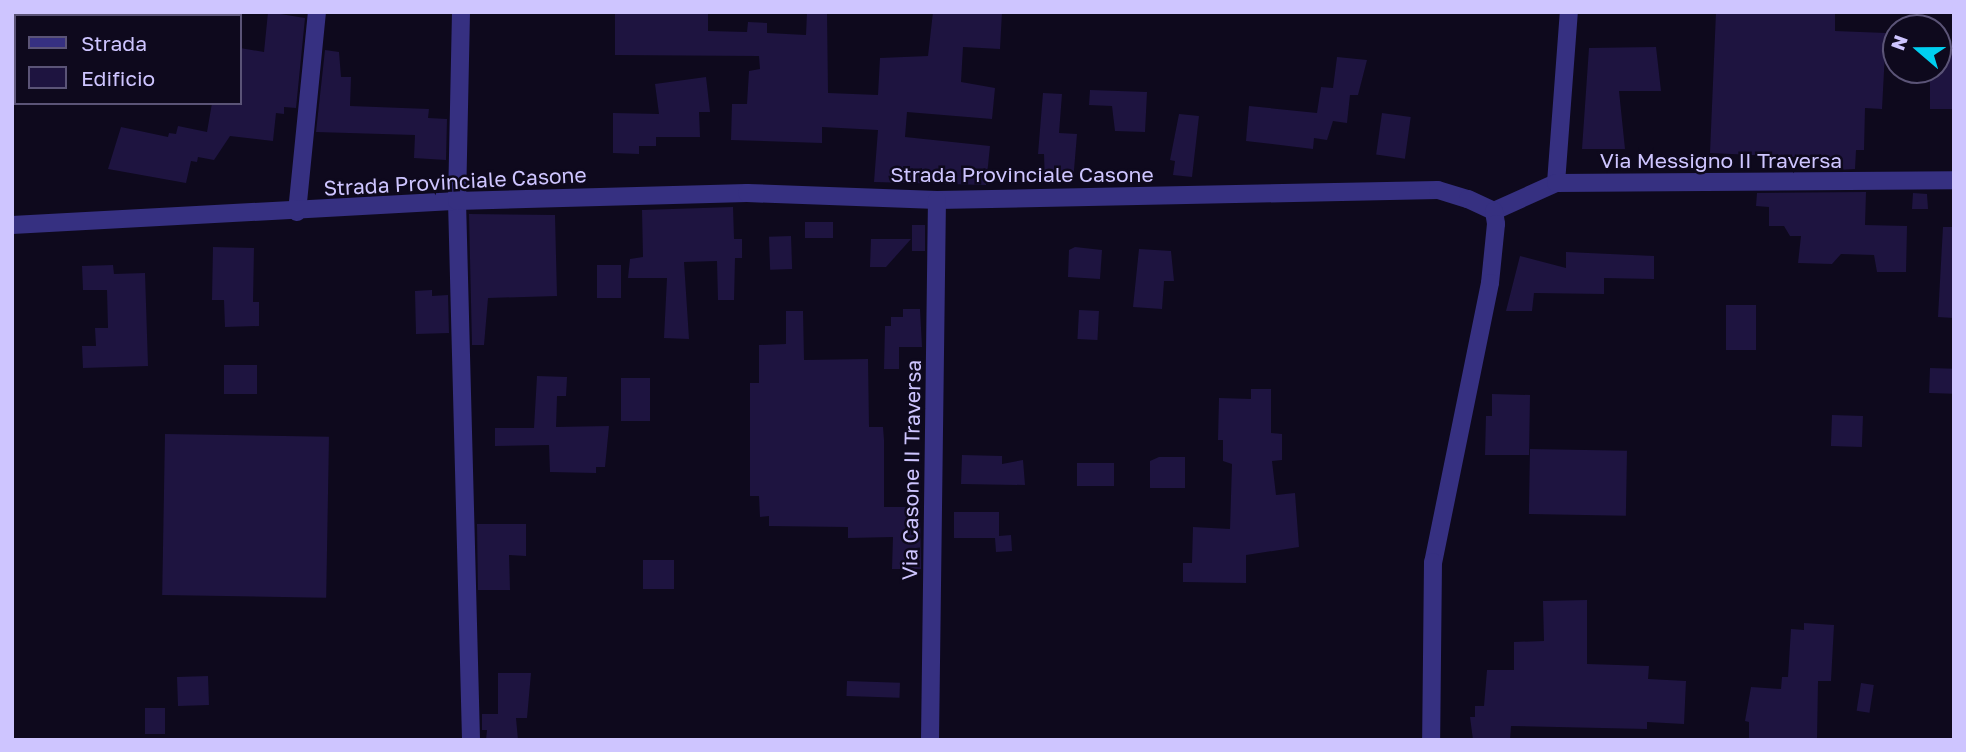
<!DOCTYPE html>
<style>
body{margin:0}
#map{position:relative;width:1966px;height:752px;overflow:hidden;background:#0e091d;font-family:"Golos Text",sans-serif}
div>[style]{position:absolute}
.building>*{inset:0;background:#1e1440;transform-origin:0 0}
.street>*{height:18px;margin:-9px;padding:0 9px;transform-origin:9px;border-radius:9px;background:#363081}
span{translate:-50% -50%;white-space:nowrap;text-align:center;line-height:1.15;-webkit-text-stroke:5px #0e091d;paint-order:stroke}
.street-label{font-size:21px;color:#cec5ff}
.frame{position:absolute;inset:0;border:14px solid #cec5ff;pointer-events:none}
.legend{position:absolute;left:14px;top:14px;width:228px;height:91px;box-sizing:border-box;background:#0e091d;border:2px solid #5b5477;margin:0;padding:9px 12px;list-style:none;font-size:21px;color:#cec5ff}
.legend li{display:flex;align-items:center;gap:14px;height:35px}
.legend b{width:35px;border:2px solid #5b5477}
.north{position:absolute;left:1882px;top:14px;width:70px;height:70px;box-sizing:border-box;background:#0e091d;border:2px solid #5b5477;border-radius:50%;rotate:290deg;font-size:19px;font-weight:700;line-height:28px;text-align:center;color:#cec5ff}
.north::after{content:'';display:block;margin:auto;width:24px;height:32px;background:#00cff0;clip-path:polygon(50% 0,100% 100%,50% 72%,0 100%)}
</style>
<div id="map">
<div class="building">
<i style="clip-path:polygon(268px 12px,305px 18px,296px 108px,284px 107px,284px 114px,276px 113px,273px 141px,230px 136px,214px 160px,198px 157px,197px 162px,191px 161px,186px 183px,108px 169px,121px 127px,168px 137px,169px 133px,176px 134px,178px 126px,207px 132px,212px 103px,240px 103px,240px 48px,264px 52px)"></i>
<i style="clip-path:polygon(615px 12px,708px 12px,708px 31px,747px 32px,748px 22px,767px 23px,767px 33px,806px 35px,807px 12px,827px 12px,828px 93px,878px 95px,880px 58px,928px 56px,933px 12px,1002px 12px,1000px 49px,963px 47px,961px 82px,995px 88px,992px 119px,907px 112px,905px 137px,990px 146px,986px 185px,874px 182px,878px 130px,822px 127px,822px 143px,731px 140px,732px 104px,747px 104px,749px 71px,760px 69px,759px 56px,615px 55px)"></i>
<i style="clip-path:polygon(1716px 12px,1835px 12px,1835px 31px,1886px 33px,1882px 109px,1865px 108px,1864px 150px,1856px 150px,1855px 169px,1836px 170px,1836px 159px,1710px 153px)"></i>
<i style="clip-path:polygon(1656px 47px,1661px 91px,1619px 91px,1625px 149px,1582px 149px,1589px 48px)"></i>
<i style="clip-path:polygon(1938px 47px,1954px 47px,1954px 109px,1930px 109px,1930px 70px,1938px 70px)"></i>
<i style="clip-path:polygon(325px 50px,339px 52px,341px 77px,351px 77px,350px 106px,429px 109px,428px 118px,447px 119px,446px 160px,414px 158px,415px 135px,316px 132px)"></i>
<i style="clip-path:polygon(1337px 57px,1367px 60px,1358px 95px,1350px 95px,1347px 123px,1333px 121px,1327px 140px,1314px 138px,1313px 149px,1246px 141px,1249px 106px,1317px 113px,1321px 87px,1333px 88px)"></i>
<i style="clip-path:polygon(706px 77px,710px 112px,699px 112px,700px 137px,656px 137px,656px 146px,639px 146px,639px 154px,613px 153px,613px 113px,659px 114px,655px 84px)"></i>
<i style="clip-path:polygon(1090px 90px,1147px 92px,1145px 132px,1115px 131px,1112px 106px,1089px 105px)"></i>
<i style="clip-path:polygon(1043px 93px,1062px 94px,1059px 133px,1077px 134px,1073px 182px,1045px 184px,1044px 154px,1038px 154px)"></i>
<i style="left:1382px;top:113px;width:29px;height:42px;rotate:8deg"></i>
<i style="clip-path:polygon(1179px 114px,1199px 116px,1192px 177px,1173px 175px,1175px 161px,1170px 160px)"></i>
<i style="clip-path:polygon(1866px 192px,1865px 225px,1907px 226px,1906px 272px,1877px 272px,1874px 255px,1841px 254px,1832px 264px,1798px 263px,1801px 236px,1790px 236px,1784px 226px,1769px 226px,1769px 207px,1756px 206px,1757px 193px)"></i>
<i style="clip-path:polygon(1913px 193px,1927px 194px,1928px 209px,1912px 209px)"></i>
<i style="clip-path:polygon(733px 207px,734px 239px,742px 239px,742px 258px,735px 258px,734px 300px,718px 300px,717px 261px,684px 262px,689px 339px,664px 338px,667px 278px,628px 278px,630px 259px,643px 257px,642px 210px)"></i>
<i style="clip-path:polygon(469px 214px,555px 215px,557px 296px,488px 298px,484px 345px,472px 345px)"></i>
<i style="left:805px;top:222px;width:28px;height:16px"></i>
<i style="left:912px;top:225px;width:13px;height:26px"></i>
<i style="clip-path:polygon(1943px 227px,1954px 227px,1954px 318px,1938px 317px)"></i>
<i style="left:791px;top:236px;width:33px;height:22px;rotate:88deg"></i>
<i style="clip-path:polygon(871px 239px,911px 239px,886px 267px,870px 267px)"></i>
<i style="clip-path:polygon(213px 247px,254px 248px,253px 302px,259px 302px,259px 326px,225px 327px,224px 300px,212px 300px)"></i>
<i style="clip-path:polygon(1075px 247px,1102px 250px,1100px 279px,1068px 277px,1069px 250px)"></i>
<i style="clip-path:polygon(1139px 249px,1171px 251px,1174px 281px,1164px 281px,1162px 309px,1133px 307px)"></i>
<i style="clip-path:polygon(1566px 252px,1654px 256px,1654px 279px,1604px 278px,1604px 294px,1534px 293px,1532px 311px,1506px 311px,1520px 256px,1566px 268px)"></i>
<i style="clip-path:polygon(113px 265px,114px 274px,145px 273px,148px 366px,83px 368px,82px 346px,96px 346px,95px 328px,108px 328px,107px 290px,83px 290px,82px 266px)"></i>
<i style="left:597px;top:265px;width:24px;height:33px"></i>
<i style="clip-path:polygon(432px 290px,432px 296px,448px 295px,449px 333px,416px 334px,415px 291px)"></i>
<i style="left:1726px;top:305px;width:30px;height:45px"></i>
<i style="clip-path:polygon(903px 309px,920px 309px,922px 347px,899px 347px,899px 369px,884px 369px,885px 326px,891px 326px,891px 317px,903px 317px)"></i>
<i style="left:1079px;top:310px;width:20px;height:29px;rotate:3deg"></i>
<i style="clip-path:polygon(786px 311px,803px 311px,804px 360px,868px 359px,869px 427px,883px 427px,884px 440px,884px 507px,920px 507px,921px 569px,892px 569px,893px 537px,848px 538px,848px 527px,769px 526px,769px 516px,760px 517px,759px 496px,750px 496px,750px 383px,759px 383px,759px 345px,786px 344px)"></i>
<i style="left:224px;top:365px;width:33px;height:29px"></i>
<i style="left:1930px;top:368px;width:24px;height:25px;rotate:2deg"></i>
<i style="clip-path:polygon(537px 376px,567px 377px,566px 396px,557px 396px,556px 427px,609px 426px,605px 467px,596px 467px,596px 473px,550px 472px,549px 445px,495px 446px,495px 428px,534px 428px)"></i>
<i style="left:621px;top:378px;width:29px;height:43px"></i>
<i style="clip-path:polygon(1251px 389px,1271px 389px,1271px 433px,1282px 434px,1282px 460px,1272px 461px,1276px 495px,1295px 493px,1299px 547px,1246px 555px,1246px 583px,1183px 582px,1183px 563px,1192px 563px,1193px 527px,1230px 529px,1232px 464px,1223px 461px,1223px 440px,1218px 440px,1219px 398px,1251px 399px)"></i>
<i style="clip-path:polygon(1492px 394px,1530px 395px,1529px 455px,1485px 455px,1486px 416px,1492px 416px)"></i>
<i style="left:1832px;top:415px;width:31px;height:31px;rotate:2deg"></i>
<i style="left:165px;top:434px;width:164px;height:161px;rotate:1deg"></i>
<i style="left:1530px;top:449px;width:97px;height:65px;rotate:1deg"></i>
<i style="clip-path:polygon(962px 455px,1002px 456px,1002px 464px,1023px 460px,1025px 485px,961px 484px)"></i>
<i style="clip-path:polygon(1159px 457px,1185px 457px,1185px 488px,1150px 488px,1150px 461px)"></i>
<i style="left:1077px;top:463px;width:37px;height:23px"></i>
<i style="clip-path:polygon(954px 512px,999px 512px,999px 536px,1011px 535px,1012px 551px,996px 552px,995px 538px,954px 538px)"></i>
<i style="clip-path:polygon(477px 524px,526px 524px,526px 556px,509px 555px,510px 590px,478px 590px)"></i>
<i style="left:643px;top:560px;width:31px;height:29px"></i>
<i style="clip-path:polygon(1587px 600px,1587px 664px,1649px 666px,1648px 679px,1686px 681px,1684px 724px,1647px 722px,1647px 729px,1511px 726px,1510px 740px,1473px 740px,1470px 717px,1475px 717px,1475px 706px,1484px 706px,1487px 670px,1514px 670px,1514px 642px,1544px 641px,1543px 601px)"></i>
<i style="clip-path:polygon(1804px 623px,1834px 625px,1831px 681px,1818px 681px,1817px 740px,1749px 740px,1749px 722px,1745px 721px,1751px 687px,1781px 689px,1782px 677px,1788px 677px,1791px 629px,1804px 630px)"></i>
<i style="clip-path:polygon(498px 673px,531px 673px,527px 718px,516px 718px,518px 740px,486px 740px,487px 730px,482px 730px,482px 714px,498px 714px)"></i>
<i style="left:208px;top:676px;width:29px;height:31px;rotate:88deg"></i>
<i style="left:847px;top:681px;width:53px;height:15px;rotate:2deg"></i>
<i style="left:1861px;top:683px;width:13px;height:28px;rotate:9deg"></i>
<i style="left:145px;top:708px;width:20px;height:26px"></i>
</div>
<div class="street">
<i style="left:461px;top:12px;width:189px;rotate:91.2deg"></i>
<i style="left:457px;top:201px;width:539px;rotate:88.51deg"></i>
<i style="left:1556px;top:183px;width:171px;rotate:-85.7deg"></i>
<i style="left:1494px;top:211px;width:68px;rotate:-24.3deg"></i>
<i style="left:1556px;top:183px;width:398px;rotate:-0.4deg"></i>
<i style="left:297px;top:212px;width:201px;rotate:-84.3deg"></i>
<i style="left:12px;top:225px;width:446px;rotate:-3.1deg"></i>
<i style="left:457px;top:201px;width:290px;rotate:-1.6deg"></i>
<i style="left:747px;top:193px;width:190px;rotate:2.1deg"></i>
<i style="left:937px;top:200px;width:501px;rotate:-1.14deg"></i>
<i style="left:1438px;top:190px;width:31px;rotate:17deg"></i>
<i style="left:1468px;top:199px;width:29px;rotate:25deg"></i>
<i style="left:1494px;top:211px;width:13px;rotate:81deg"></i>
<i style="left:1496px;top:224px;width:59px;rotate:95.8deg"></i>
<i style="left:1490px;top:283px;width:285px;rotate:101.5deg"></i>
<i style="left:1433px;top:562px;width:178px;rotate:90.6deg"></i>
<i style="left:930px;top:740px;width:540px;rotate:-89.26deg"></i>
</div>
<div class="street-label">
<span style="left:1721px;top:160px">Via Messigno II Traversa</span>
<span style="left:1022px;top:174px">Strada Provinciale Casone</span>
<span style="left:455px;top:181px;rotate:-3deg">Strada Provinciale Casone</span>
<span style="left:911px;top:470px;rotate:-89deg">Via Casone II Traversa</span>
</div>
<div class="frame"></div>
<ul class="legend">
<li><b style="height:9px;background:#363081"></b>Strada</li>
<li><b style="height:19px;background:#1e1440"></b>Edificio</li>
</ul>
<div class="north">N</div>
</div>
